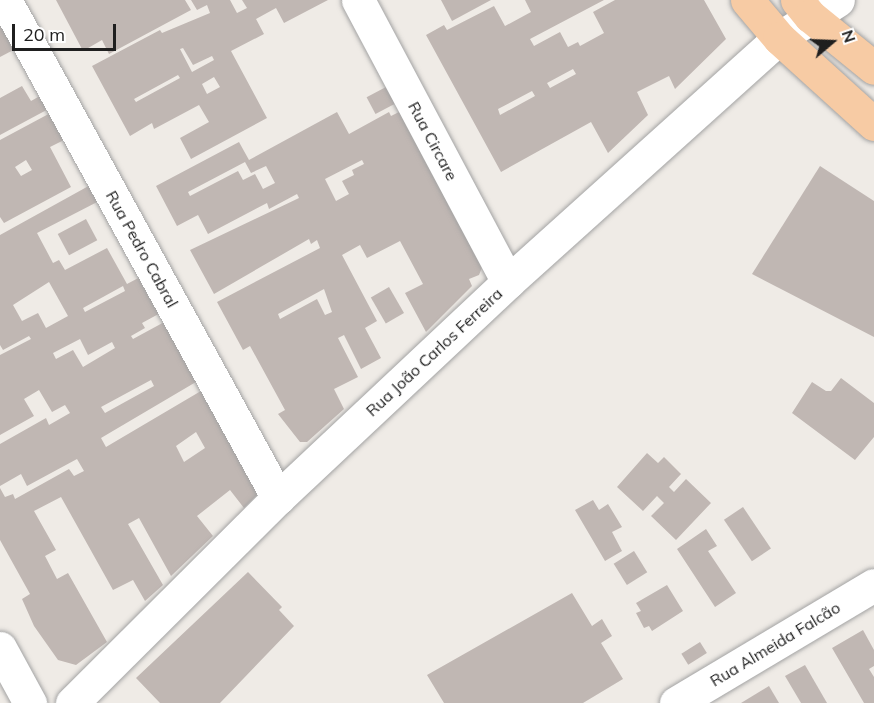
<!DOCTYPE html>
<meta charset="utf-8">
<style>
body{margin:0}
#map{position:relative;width:874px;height:703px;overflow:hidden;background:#efebe6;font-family:Mulish,sans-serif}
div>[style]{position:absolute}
.building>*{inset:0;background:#c0b7b3;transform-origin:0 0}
.roads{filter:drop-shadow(0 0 2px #a3a3a3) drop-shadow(0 0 2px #a3a3a3)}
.minor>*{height:33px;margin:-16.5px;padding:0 16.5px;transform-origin:16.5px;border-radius:16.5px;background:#fff}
.primary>*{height:33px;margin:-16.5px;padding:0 16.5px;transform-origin:16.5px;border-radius:16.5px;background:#f7cba4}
span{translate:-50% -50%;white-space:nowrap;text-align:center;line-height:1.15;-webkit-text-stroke:4.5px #fff;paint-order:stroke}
.street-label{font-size:16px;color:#1f1f1f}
.north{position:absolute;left:802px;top:12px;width:60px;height:60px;-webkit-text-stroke:4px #fff;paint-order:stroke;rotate:71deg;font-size:16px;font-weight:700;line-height:24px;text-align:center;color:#1f1f1f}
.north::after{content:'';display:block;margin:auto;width:21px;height:27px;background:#1f1f1f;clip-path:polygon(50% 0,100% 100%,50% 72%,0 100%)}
.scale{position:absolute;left:12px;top:24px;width:104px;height:27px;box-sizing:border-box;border:3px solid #1f1f1f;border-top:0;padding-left:8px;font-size:18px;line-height:21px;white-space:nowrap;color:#1f1f1f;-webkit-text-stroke:4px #fff;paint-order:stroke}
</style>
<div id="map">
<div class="building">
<i style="clip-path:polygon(56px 0,185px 0,191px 10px,109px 54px,102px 40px,83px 51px)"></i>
<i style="clip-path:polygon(evenodd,191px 0,230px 0,237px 13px,247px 8px,242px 0,328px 0,284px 23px,276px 8px,256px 19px,264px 34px,231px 51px,267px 118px,191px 159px,180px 138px,209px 122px,199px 105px,154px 129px,152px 123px,130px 136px,92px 66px,160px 30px,162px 33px,210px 13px,207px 5px,197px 10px,191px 0,183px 48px,193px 65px,212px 56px,214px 60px,192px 72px,180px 49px,183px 48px,191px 0,178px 75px,180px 78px,136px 102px,134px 99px,178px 75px,191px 0,214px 77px,220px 87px,207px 94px,202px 84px,214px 77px)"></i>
<i style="clip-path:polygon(441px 0,491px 0,452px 21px)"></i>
<i style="clip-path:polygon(evenodd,525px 0,604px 0,530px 39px,534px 46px,560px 32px,568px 47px,578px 42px,580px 46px,604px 33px,593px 12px,615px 0,704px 0,726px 39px,675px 89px,669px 76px,637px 92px,648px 115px,608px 153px,591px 122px,501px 172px,426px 35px,444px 25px,447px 30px,494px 6px,505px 26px,531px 12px,525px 0,573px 69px,576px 74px,550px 88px,547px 83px,573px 69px,525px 0,532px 91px,535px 96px,500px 115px,498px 109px,532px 91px)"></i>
<i style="clip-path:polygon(8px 22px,21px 46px,0 57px,0 26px)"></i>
<i style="clip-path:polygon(22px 86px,31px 101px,47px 92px,54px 106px,0 135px,0 98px)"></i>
<i style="left:386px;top:87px;width:19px;height:22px;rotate:62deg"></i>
<i style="clip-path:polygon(evenodd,407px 108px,483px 265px,479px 275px,469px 279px,472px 286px,426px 332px,405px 293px,423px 284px,400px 241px,367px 258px,360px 245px,342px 255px,377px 321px,365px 328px,381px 358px,361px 369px,344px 335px,338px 338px,358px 377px,334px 389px,344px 409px,307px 442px,300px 442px,278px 414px,285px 410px,250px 346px,243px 350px,217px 302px,320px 248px,317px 240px,311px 244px,309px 239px,214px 294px,190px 250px,299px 198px,297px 194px,269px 209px,267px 203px,208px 234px,198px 215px,177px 226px,156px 186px,239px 142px,249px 160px,337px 112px,349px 134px,389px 112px,391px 116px,407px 108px,362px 160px,364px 164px,352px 170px,354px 175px,342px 181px,349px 194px,336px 201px,325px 179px,362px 160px,407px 108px,245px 162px,251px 173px,266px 166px,275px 183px,263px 189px,255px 174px,243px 180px,238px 171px,190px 196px,188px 192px,245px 162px,407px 108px,324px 289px,332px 312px,325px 315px,317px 299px,280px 319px,278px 314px,324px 289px)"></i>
<i style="clip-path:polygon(evenodd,56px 110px,70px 137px,50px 147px,71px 187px,4px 223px,0 217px,0 140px,56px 110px,26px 160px,32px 170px,21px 176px,15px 167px,26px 160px)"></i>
<i style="clip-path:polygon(820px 166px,874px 201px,874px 337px,752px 274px)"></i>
<i style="clip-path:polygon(evenodd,94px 183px,103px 199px,37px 233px,53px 263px,59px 260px,65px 270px,107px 248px,127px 284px,144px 275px,164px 311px,142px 323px,145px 328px,131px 336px,133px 339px,168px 320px,201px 379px,101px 438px,106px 447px,206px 388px,256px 485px,257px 495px,244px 508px,230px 490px,197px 516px,213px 536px,171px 576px,139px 518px,128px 524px,163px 585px,145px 601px,133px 580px,113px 590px,61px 497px,34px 511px,56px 550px,45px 556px,57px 579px,68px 573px,107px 642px,76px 665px,58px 660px,34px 626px,22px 599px,30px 594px,0 540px,0 488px,5px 497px,13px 494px,15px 499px,69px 469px,74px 476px,84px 471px,77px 459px,27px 486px,21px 474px,0 486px,0 444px,46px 418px,49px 425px,70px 413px,65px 405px,52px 412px,39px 390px,24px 399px,34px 416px,0 435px,0 355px,31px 339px,29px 336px,3px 350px,0 345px,0 235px,94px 183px,49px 282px,68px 316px,46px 328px,38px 313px,22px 321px,13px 305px,49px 282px,94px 183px,123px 286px,125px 291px,85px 312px,83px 308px,123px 286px,94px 183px,80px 339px,88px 355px,112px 342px,115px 348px,83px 367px,73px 350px,56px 359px,53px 353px,80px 339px,94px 183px,151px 380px,154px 386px,105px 413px,101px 407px,151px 380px,94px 183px,196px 432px,205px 448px,184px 462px,176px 446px,196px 432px)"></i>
<i style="left:86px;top:219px;width:24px;height:32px;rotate:62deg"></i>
<i style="left:389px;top:287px;width:30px;height:21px;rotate:60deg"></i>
<i style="clip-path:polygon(841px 378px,874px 403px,874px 437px,855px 460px,792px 413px,812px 382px,826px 391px,831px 391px)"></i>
<i style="clip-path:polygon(647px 453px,658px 463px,664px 457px,681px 474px,669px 487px,674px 492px,686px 479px,711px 503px,676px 540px,651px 516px,664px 503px,657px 496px,643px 511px,617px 487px)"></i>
<i style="clip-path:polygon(593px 500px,599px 510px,608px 504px,622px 527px,612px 532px,622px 551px,605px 561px,575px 510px)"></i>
<i style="left:743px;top:507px;width:50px;height:23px;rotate:56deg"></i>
<i style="clip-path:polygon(706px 529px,717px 546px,708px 551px,736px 593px,715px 607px,677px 549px)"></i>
<i style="left:634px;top:551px;width:25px;height:24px;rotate:58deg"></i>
<i style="clip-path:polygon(248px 572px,282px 607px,279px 610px,294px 626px,220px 703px,160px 703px,136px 678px)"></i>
<i style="clip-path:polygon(667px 585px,683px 611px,652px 631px,649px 626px,644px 628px,636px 613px,641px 611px,636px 603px)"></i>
<i style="clip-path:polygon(572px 593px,592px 626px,602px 619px,612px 636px,601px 643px,623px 679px,583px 703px,444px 703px,427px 675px)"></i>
<i style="clip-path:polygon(863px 630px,874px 650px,874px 666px,869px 669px,874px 677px,874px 703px,864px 703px,832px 648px)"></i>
<i style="left:700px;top:642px;width:13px;height:22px;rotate:58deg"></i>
<i style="clip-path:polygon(805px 665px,827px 703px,801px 703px,785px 676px)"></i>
<i style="clip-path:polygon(769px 686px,779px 703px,741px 703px)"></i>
</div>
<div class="roads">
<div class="minor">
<i style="left:5px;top:0;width:568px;rotate:61.27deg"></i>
<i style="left:358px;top:0;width:319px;rotate:62deg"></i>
<i style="left:0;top:648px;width:63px;rotate:61.4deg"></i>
<i style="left:72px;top:703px;width:291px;rotate:-44.9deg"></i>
<i style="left:278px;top:498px;width:316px;rotate:-43.2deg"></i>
<i style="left:508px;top:282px;width:365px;rotate:-42deg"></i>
<i style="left:779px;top:38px;width:70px;rotate:-32.8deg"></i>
<i style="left:676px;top:703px;width:230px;rotate:-30.8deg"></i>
</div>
<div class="primary">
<i style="left:747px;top:0;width:50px;rotate:49.9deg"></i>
<i style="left:779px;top:38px;width:128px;rotate:42.2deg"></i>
<i style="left:797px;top:0;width:21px;rotate:51deg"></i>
<i style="left:810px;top:16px;width:82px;rotate:39.1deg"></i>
</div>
</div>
<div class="street-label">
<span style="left:433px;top:141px;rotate:62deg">Rua Circare</span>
<span style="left:142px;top:249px;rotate:61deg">Rua Pedro Cabral</span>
<span style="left:434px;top:352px;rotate:-43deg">Rua João Carlos Ferreira</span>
<span style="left:775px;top:644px;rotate:-31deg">Rua Almeida Falcão</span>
</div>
<div class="north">N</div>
<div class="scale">20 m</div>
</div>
